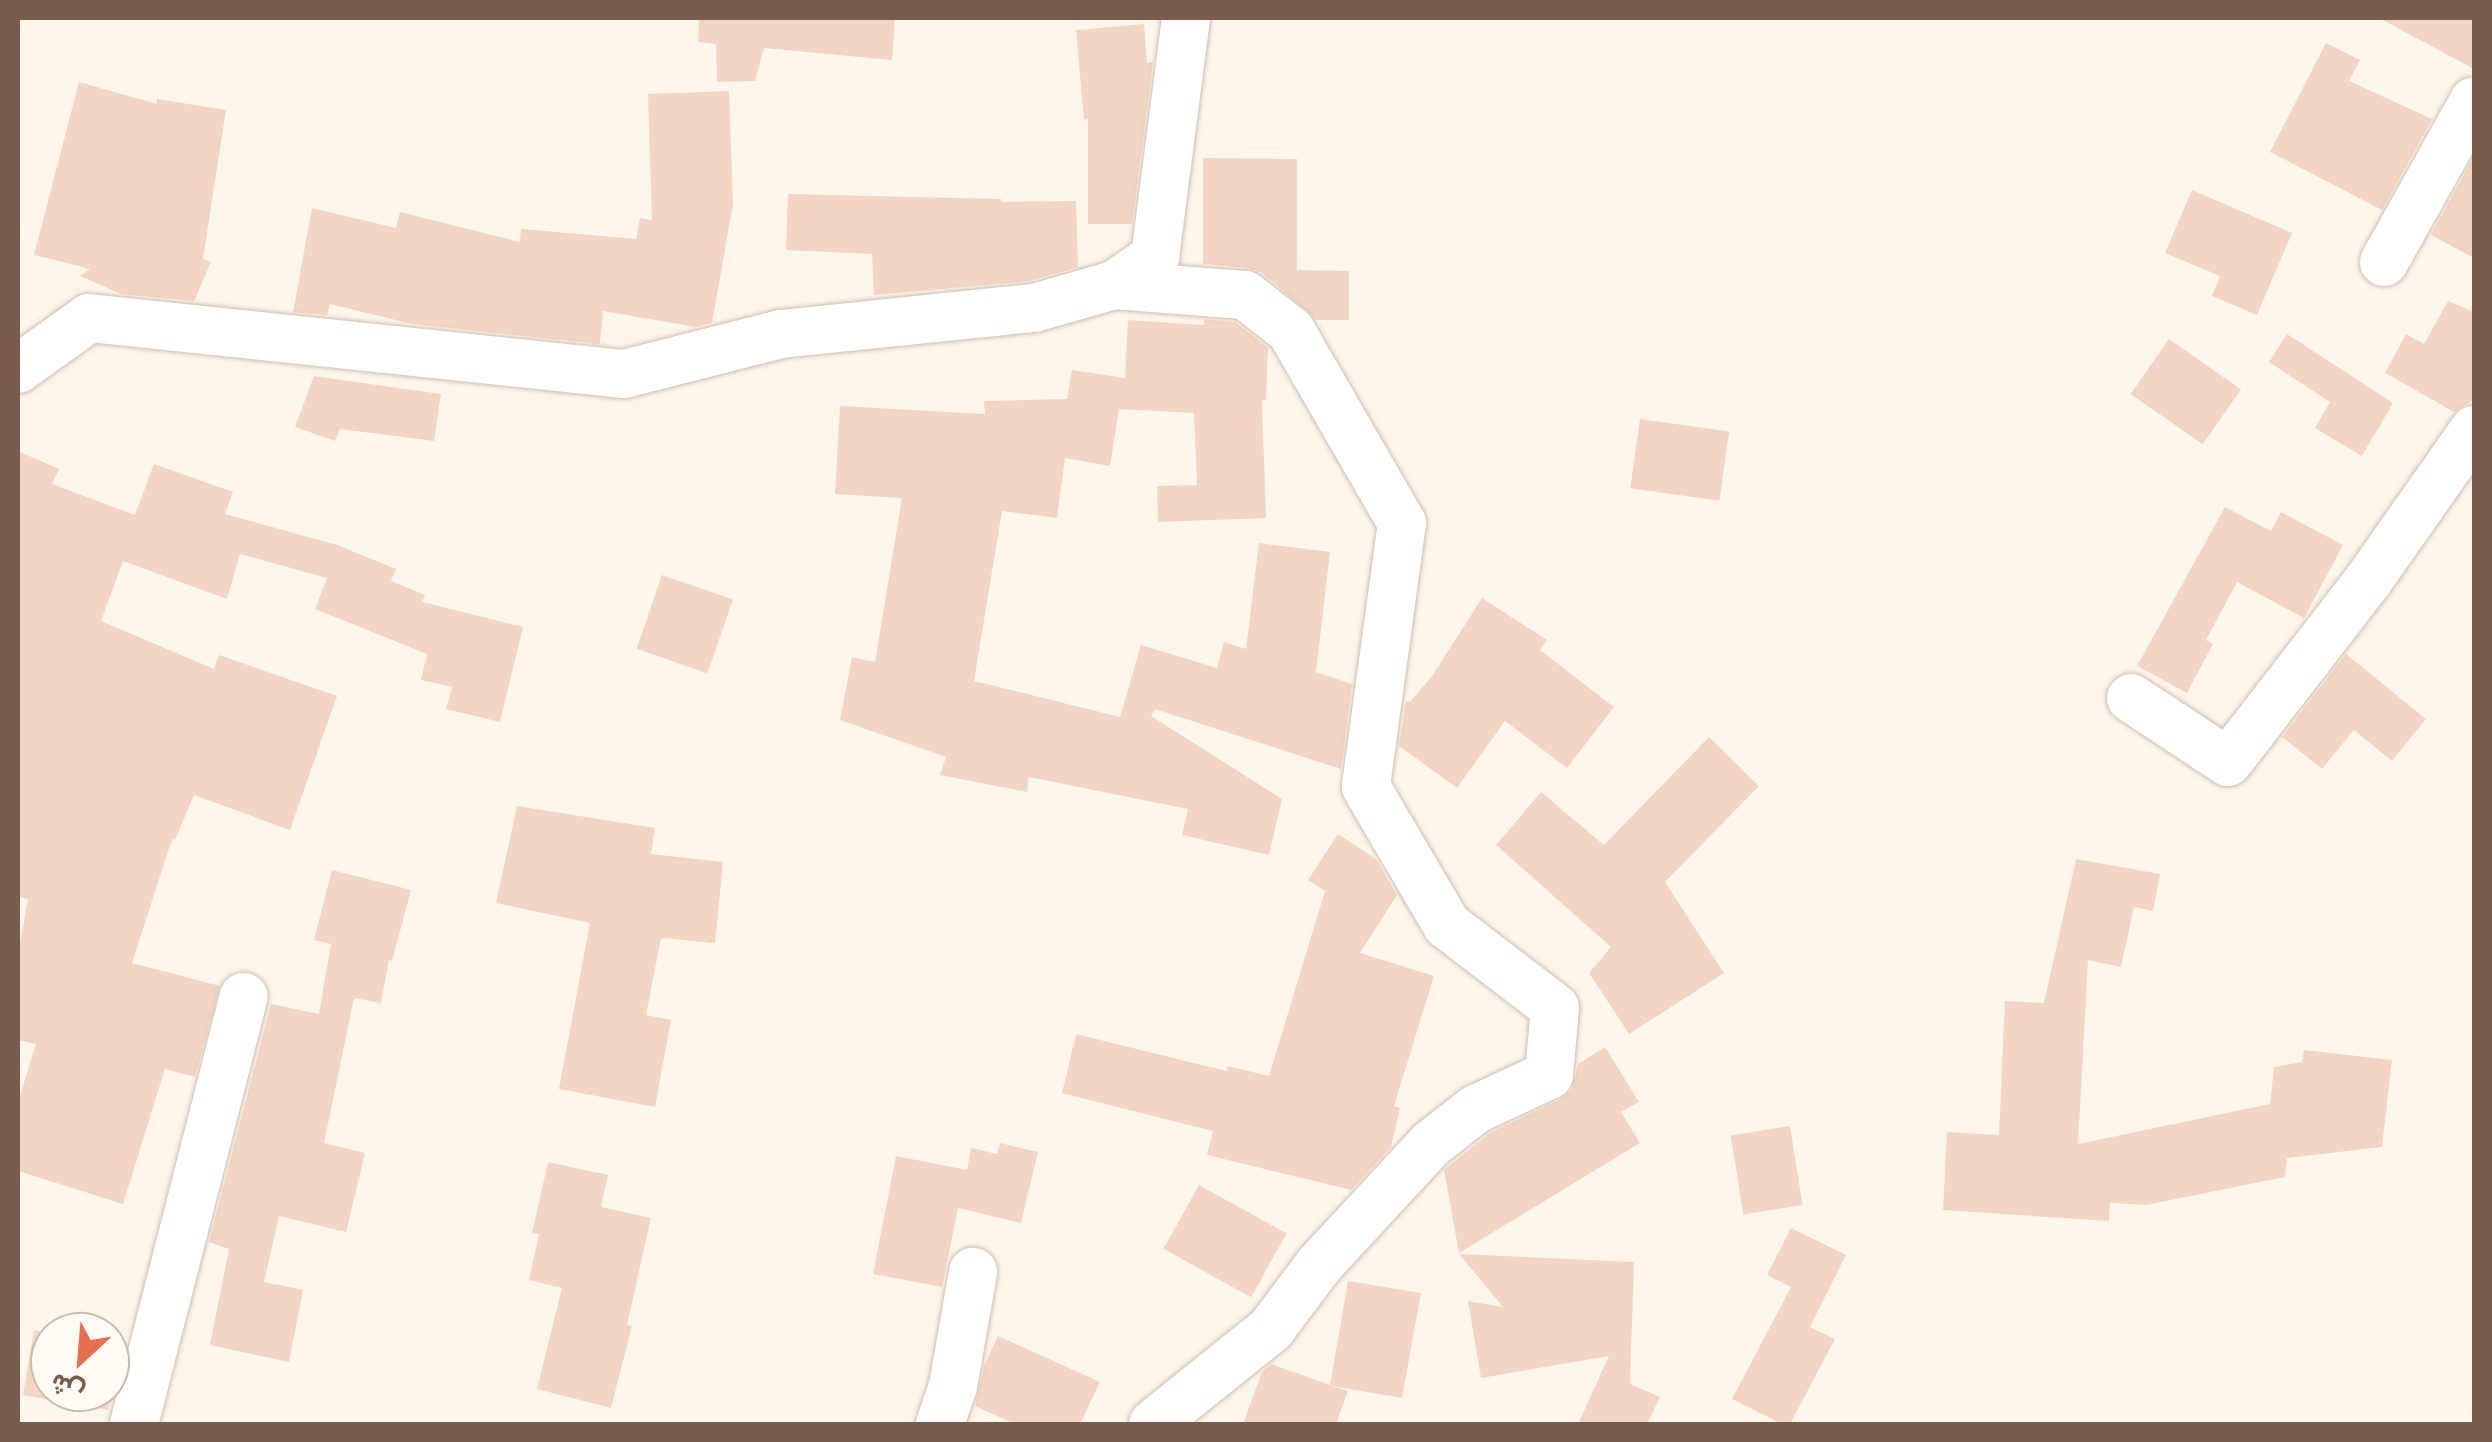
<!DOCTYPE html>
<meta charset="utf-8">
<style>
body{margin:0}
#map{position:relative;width:2492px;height:1442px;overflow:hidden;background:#fdf6ec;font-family:"Alegreya Sans",Vazirmatn,sans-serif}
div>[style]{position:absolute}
.building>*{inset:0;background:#f3d5c3;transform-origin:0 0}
.roads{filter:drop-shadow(0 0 2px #d1beb0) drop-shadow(0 0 2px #d1beb0)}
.minor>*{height:48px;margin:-24px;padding:0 24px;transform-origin:24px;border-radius:24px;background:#fff}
span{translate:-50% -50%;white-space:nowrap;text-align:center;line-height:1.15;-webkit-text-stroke:9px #fffaf3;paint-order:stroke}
.frame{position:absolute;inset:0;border:20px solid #7a5c4d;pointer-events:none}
.north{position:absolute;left:30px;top:1312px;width:100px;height:100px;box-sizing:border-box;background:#fffaf3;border:2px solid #cabbb1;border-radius:50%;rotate:206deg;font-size:28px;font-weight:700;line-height:40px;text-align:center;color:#7a5c4d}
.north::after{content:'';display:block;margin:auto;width:35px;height:45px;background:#e76f51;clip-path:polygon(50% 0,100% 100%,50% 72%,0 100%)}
</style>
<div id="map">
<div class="building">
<i style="clip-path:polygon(699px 18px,895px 18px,892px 60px,764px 48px,755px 81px,717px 82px,716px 44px,698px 42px)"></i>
<i style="clip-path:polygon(2379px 18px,2474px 18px,2474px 69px)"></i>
<i style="clip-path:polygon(1144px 24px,1147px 63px,1153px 62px,1132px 224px,1088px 224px,1088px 119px,1084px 120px,1076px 30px)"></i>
<i style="clip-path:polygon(2326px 43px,2360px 60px,2349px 81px,2432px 119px,2382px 210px,2270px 152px)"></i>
<i style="clip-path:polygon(79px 82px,157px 104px,157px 99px,226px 110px,203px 259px,211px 262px,194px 301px,121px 294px,80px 276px,90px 269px,34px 255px)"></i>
<i style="clip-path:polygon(729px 91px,733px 204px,712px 323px,696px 327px,603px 311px,600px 344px,412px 324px,330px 304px,327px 315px,293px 312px,312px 208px,396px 228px,400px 212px,520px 242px,521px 229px,636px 239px,640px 218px,652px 220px,648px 94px)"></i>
<i style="clip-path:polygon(2474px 156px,2474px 258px,2431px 235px)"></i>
<i style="clip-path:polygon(1203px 158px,1297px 159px,1297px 270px,1349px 271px,1349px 320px,1317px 320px,1262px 273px,1248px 268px,1203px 264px)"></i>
<i style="clip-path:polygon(2192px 190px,2292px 233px,2257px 315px,2212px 296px,2220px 276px,2165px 253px)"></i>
<i style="clip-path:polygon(788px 194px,1001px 199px,1001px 202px,1076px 201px,1078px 267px,1029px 281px,874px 295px,872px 254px,786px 250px)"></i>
<i style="clip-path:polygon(2448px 301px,2474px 312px,2474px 399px,2454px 412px,2385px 373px,2406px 334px,2424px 344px)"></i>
<i style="clip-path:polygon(1204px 319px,1235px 322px,1268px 348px,1266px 400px,1262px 400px,1266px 518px,1158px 522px,1157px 486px,1197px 485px,1194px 413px,1119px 409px,1110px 466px,1065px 458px,1057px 518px,1002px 511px,974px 681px,1120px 717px,1141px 645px,1217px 668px,1224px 642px,1246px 649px,1259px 543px,1330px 552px,1316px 672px,1352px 684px,1341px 769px,1155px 709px,1151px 716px,1282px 799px,1269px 855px,1182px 835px,1188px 809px,1029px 777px,1027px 792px,940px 775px,946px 757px,840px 720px,852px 657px,875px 662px,902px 498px,835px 494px,840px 406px,985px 414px,984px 401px,1067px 399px,1072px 370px,1125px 378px,1128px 320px,1204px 325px)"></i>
<i style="clip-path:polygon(2287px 334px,2393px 403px,2362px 456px,2315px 428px,2330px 402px,2269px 362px)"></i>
<i style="left:2169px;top:339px;width:88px;height:67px;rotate:35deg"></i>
<i style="clip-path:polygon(314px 376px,441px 394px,434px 441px,340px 429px,335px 441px,295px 427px)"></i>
<i style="left:1640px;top:419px;width:90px;height:70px;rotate:8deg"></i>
<i style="clip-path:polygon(18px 451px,59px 469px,52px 484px,135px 515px,154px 464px,233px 492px,225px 514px,337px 545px,396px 569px,391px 581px,425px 595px,422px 602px,523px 627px,500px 722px,446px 709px,452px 687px,421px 680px,427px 654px,315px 609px,327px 578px,240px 554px,227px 599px,123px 561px,101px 621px,214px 669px,219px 655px,337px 696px,290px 830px,194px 795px,175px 840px,172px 839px,132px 963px,220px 986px,195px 1077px,165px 1069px,123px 1204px,18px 1171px,18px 1102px,36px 1044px,18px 1040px,18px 955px,28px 899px,18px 897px)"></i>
<i style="clip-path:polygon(2225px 507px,2271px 531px,2281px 512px,2343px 545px,2304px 618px,2237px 582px,2206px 640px,2213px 644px,2187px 693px,2137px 666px)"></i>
<i style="left:662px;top:575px;width:75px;height:78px;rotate:19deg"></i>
<i style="clip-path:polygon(1482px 598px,1547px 640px,1540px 650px,1614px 707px,1567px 768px,1505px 721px,1457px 788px,1399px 746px,1406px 701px,1410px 702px,1432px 676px)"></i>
<i style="clip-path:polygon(2346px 654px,2426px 719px,2392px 761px,2354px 730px,2322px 769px,2282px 737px)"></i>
<i style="clip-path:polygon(1709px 737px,1759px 786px,1665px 882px,1724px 973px,1629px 1034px,1589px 973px,1611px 947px,1496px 845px,1541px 792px,1604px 845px)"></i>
<i style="clip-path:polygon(517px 806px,655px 828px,651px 854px,723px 862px,715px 943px,661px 938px,646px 1015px,671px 1020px,655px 1107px,559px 1089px,590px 923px,496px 903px)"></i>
<i style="clip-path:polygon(1338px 834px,1376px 859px,1397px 895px,1360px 953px,1434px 976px,1394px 1106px,1400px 1108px,1391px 1147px,1351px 1190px,1207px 1155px,1213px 1131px,1062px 1093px,1076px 1034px,1226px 1071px,1228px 1066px,1269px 1076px,1325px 891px,1308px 880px)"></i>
<i style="clip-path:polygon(2076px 859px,2160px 874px,2153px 911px,2134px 907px,2121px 967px,2088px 960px,2078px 1144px,2270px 1104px,2274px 1067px,2302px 1062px,2304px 1050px,2392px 1060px,2382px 1147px,2287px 1158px,2285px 1177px,2146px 1205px,2110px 1203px,2109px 1221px,1943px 1210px,1947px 1132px,1999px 1135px,2005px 1001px,2044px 1003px)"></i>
<i style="clip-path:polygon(332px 870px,411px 890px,392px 961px,389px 960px,381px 1003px,354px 998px,324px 1143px,365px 1153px,346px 1232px,279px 1216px,264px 1282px,303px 1290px,289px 1362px,210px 1345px,229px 1249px,209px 1242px,271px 1004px,319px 1014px,331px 944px,314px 940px)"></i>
<i style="clip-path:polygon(1605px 1047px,1639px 1102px,1621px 1112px,1640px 1143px,1459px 1253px,1444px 1170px,1490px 1133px,1561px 1099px,1572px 1090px,1578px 1064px)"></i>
<i style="left:1790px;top:1126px;width:80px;height:60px;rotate:81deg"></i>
<i style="clip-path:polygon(1000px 1143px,1038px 1152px,1021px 1223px,958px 1208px,942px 1287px,873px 1274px,896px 1156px,967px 1170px,971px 1148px,997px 1154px)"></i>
<i style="clip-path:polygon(548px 1162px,608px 1175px,601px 1207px,651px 1218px,627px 1325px,632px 1326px,611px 1408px,537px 1389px,562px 1288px,529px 1280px,539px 1234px,532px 1233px)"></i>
<i style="left:1199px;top:1185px;width:100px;height:73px;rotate:29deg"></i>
<i style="clip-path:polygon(1791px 1228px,1846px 1255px,1810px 1327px,1835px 1339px,1790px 1424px,1782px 1424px,1732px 1399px,1791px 1287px,1767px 1275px)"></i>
<i style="clip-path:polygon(1459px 1254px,1634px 1262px,1630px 1384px,1660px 1397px,1647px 1424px,1578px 1424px,1609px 1356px,1481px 1378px,1468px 1301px,1503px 1307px)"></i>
<i style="clip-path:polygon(1348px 1281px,1421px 1293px,1402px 1398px,1332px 1386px,1348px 1391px,1336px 1424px,1243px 1424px,1262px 1372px,1271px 1364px,1330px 1385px)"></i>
<i style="clip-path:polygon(34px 1330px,50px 1333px,50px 1392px,110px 1392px,110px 1343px,120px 1345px,108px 1410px,23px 1395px)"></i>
<i style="clip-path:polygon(998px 1336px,1100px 1382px,1080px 1424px,1015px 1424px,975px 1406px,984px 1366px)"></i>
</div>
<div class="roads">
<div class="minor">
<i style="left:2384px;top:262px;width:184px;rotate:-60.8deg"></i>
<i style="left:1114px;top:285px;width:131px;rotate:4.4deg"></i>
<i style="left:1245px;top:295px;width:58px;rotate:38deg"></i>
<i style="left:1291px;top:331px;width:222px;rotate:60deg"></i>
<i style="left:1402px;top:523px;width:266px;rotate:97.8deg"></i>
<i style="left:1366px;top:787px;width:160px;rotate:59.6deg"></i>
<i style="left:1447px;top:925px;width:136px;rotate:37.5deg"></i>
<i style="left:1555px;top:1008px;width:67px;rotate:95.1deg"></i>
<i style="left:1549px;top:1075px;width:81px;rotate:155deg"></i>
<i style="left:1476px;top:1109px;width:57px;rotate:142.1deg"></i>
<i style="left:1431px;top:1144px;width:165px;rotate:132.8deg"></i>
<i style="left:1319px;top:1265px;width:80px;rotate:126.9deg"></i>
<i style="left:1271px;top:1329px;width:151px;rotate:141.2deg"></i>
<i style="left:18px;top:369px;width:87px;rotate:-35.7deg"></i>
<i style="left:89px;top:318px;width:538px;rotate:5.98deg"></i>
<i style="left:624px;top:374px;width:162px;rotate:-14.3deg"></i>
<i style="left:781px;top:334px;width:254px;rotate:-5.9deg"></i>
<i style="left:1034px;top:308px;width:83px;rotate:-16deg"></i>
<i style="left:1114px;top:285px;width:50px;rotate:-34.3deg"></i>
<i style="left:1155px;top:257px;width:241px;rotate:-82.6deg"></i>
<i style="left:2131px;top:698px;width:116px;rotate:33.4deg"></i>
<i style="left:2228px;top:762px;width:232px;rotate:-52.3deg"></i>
<i style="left:2370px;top:578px;width:181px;rotate:-54.9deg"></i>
<i style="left:134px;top:1424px;width:441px;rotate:-75.6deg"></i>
<i style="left:940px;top:1424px;width:40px;rotate:-71.1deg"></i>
<i style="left:953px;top:1386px;width:116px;rotate:-80deg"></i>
</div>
</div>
<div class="frame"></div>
<div class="north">ش</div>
</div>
